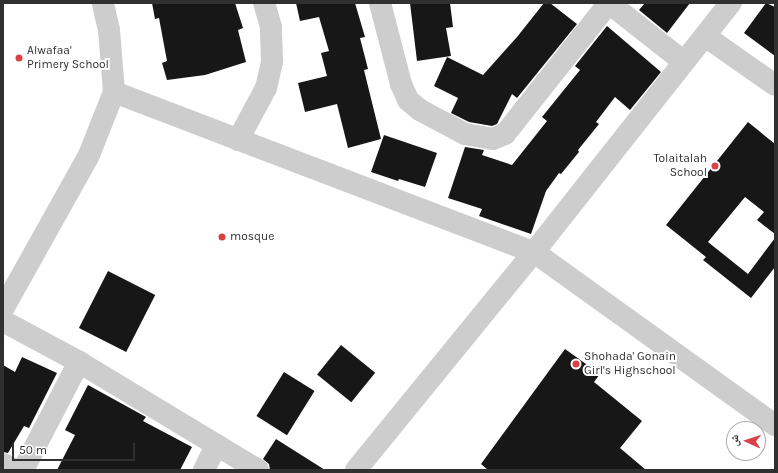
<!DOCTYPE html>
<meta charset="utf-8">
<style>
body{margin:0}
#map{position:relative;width:778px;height:473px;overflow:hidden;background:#fff;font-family:Karla,"Noto Naskh Arabic",sans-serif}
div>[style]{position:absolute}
.building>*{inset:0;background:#171717;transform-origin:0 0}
.minor>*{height:22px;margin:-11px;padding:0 11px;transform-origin:11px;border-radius:11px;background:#cdcdcd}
.dots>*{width:11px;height:11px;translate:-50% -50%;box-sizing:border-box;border:2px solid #fff;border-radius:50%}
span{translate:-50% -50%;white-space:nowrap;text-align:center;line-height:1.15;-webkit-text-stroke:4px #fff;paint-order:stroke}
.poi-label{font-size:12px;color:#303030}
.left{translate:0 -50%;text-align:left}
.right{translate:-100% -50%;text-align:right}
.frame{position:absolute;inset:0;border:4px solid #303030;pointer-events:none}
.north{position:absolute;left:726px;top:421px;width:40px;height:40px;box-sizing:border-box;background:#fff;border:1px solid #acacac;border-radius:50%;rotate:273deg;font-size:11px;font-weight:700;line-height:16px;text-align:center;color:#303030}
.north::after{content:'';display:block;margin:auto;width:14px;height:18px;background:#d84246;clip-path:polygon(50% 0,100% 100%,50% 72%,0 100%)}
.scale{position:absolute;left:12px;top:443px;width:123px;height:18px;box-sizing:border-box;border:2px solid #303030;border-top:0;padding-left:5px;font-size:12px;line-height:14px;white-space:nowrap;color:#303030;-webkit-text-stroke:3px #fff;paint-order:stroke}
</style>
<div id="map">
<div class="building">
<i style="clip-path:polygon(152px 3px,235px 3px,243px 28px,238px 30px,246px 62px,205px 75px,167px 80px,162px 63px,167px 61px,159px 18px,155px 19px)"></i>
<i style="clip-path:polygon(296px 3px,355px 3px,365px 37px,360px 38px,368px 69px,364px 70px,381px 139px,348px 148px,337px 104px,305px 112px,298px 83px,327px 76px,321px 53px,329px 51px,319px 17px,300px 21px)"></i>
<i style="clip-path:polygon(410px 3px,450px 3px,453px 27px,446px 28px,451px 56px,417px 61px)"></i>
<i style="clip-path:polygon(544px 3px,550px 3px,577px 24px,517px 98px,512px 94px,497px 124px,492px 126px,469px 122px,451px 113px,458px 98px,434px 86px,447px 57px,483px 75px,517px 37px)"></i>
<i style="clip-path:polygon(645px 3px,690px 3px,667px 33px,639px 10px)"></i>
<i style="clip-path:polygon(766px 3px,775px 7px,775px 56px,744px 33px)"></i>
<i style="clip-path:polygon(607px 26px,661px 72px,630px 110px,615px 97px,596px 122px,599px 124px,578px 150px,579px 152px,561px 174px,559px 173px,546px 191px,531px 234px,479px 216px,482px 209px,448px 198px,465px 147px,484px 150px,482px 155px,512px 165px,547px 121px,542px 117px,580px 70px,575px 66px)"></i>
<i style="clip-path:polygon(748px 122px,775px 144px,775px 234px,757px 220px,764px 212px,745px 197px,708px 242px,748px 274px,775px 238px,775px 267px,751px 298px,703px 260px,706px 257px,666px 225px)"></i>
<i style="clip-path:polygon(384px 135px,437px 153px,425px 187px,399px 179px,398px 181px,371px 172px)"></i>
<i style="left:108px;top:271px;width:53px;height:64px;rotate:27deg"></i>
<i style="left:341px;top:345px;width:44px;height:38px;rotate:39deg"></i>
<i style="clip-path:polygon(565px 349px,600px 374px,594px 382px,642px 421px,620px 448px,646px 470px,488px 470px,481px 464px)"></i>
<i style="clip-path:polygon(22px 357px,57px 373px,29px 428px,24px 426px,8px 453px,3px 452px,3px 365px,15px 372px)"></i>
<i style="left:284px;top:372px;width:36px;height:52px;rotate:32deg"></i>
<i style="clip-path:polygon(88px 385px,146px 417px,143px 421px,192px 447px,180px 470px,57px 470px,75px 435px,65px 430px)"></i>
<i style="clip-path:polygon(276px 439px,325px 470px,270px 470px,269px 464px,263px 459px)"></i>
</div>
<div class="minor">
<i style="left:380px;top:3px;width:84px;rotate:75.5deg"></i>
<i style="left:401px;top:84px;width:17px;rotate:66deg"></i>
<i style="left:408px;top:100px;width:16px;rotate:40deg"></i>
<i style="left:420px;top:110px;width:51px;rotate:28.1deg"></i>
<i style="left:465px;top:134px;width:28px;rotate:10deg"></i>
<i style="left:493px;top:139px;width:13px;rotate:-23deg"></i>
<i style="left:505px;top:134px;width:167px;rotate:-51.6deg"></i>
<i style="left:609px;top:3px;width:95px;rotate:38.2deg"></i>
<i style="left:705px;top:36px;width:85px;rotate:35deg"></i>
<i style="left:114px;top:92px;width:449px;rotate:20.9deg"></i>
<i style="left:534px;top:252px;width:297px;rotate:35.7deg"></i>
<i style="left:238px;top:140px;width:59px;rotate:-61.7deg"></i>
<i style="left:266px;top:88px;width:28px;rotate:-77deg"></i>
<i style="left:272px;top:61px;width:34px;rotate:-92deg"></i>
<i style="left:271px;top:27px;width:25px;rotate:-106deg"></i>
<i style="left:3px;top:309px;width:176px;rotate:-60.8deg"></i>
<i style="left:89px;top:155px;width:68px;rotate:-68.4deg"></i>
<i style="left:114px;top:92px;width:62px;rotate:-94.6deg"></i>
<i style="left:109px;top:30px;width:28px;rotate:-103deg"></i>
<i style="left:3px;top:321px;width:86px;rotate:28.3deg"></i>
<i style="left:79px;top:362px;width:209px;rotate:31.1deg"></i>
<i style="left:3px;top:464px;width:14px;rotate:25deg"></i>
<i style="left:23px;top:470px;width:122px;rotate:-62.6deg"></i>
<i style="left:204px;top:470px;width:28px;rotate:-64deg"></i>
<i style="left:356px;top:470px;width:281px;rotate:-50.8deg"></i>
<i style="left:534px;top:252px;width:318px;rotate:-51.7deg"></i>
</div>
<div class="dots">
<i style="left:19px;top:58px;background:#d84246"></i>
<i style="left:715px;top:166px;background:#d84246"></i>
<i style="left:222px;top:237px;background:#d84246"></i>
<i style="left:576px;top:364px;background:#d84246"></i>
</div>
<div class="poi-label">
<span class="left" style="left:27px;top:58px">Alwafaa'<br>Primery School</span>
<span class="right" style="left:707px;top:166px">Tolaitalah<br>School</span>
<span class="left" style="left:230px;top:237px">mosque</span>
<span class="left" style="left:584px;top:364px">Shohada' Gonain<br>Girl's Highschool</span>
</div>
<div class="frame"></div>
<div class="north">ش</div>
<div class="scale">50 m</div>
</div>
